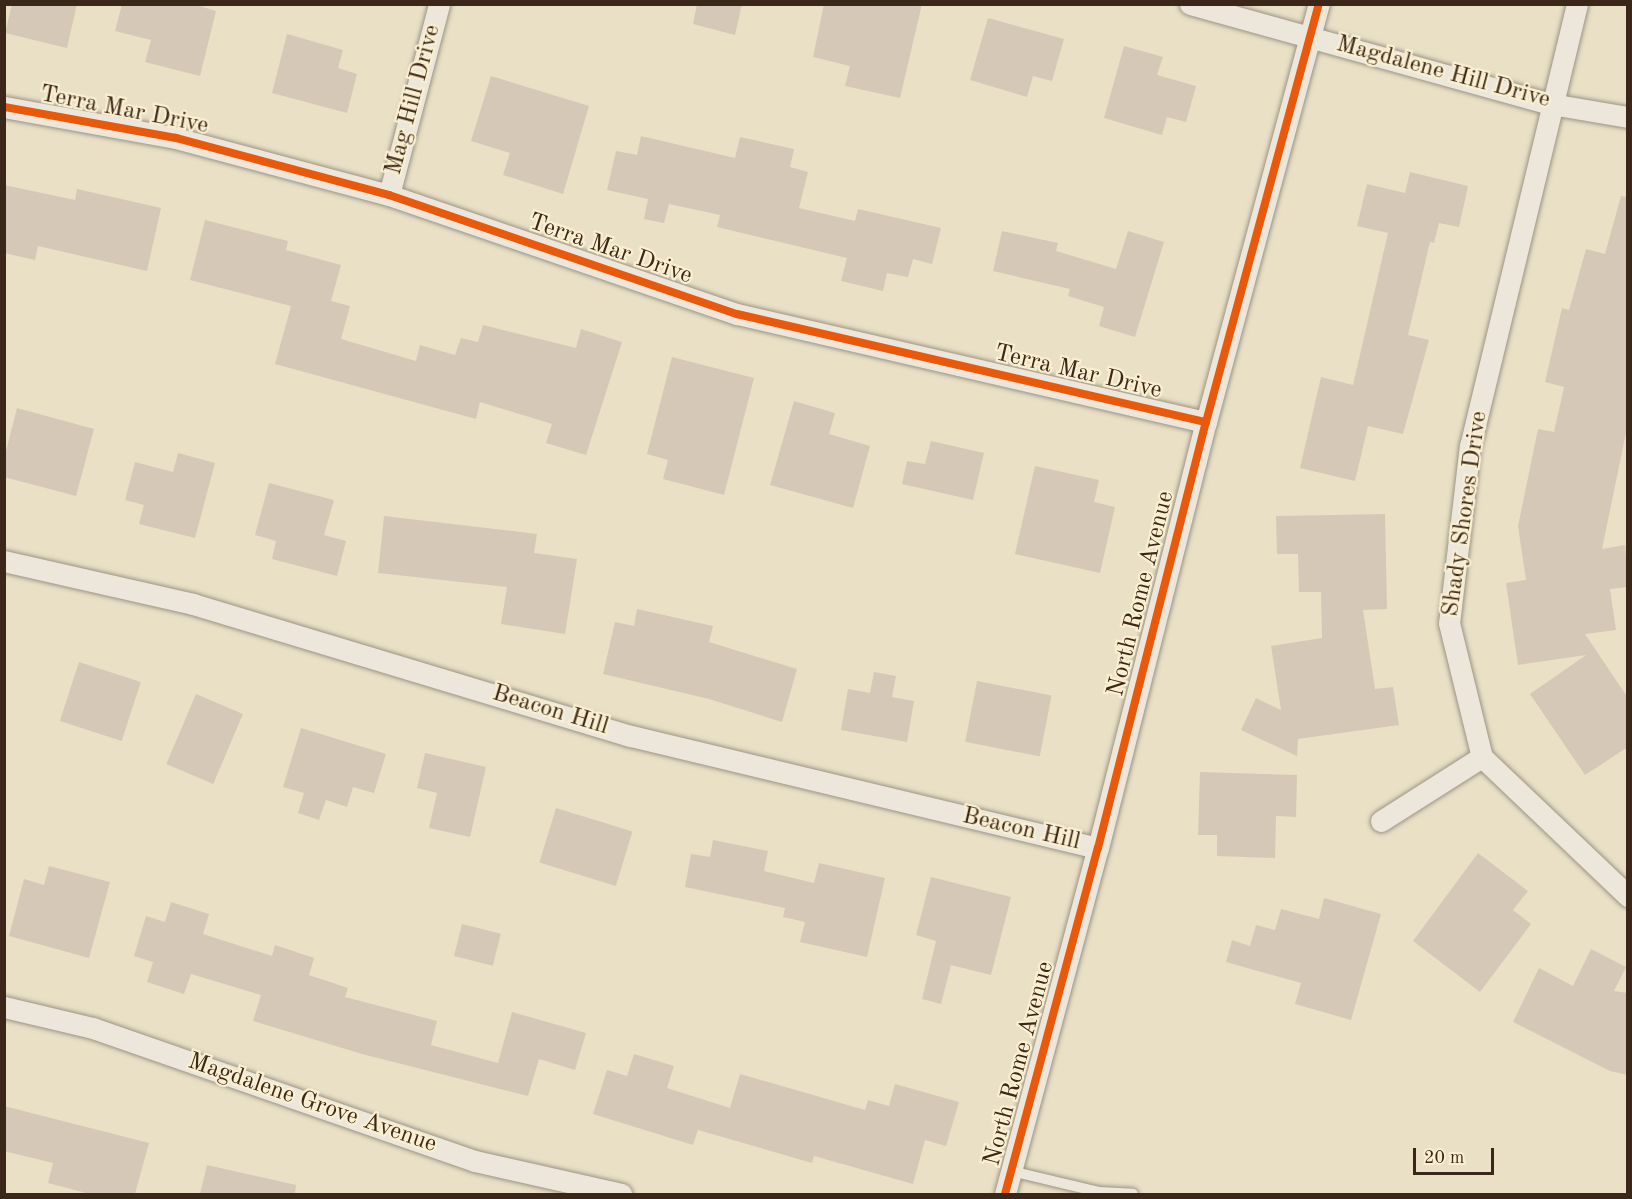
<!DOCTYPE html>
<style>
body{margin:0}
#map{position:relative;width:1632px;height:1199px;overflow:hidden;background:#e9e0c6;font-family:"Old Standard TT",serif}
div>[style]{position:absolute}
.building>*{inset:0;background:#d6c8b7;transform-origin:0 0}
.roads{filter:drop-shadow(0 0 2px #9c9484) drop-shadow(0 0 2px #9c9484)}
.service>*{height:10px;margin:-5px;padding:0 5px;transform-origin:5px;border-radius:5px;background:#ece7da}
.minor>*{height:21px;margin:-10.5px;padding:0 10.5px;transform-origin:10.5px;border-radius:10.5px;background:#ece7da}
.cycleway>*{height:8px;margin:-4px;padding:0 4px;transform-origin:4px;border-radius:4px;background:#e8590c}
span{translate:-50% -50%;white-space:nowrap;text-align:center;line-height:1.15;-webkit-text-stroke:4.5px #faefd0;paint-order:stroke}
.street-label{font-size:24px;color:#3b271a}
.frame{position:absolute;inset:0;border:6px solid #3b271a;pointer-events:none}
.scale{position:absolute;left:1413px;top:1148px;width:81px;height:27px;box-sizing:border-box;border:3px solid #3b271a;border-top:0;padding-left:8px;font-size:18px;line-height:21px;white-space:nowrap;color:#3b271a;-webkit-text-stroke:4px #faefd0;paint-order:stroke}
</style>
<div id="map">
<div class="building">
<i style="clip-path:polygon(12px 4px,77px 4px,67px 48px,5px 33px)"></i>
<i style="clip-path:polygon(122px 4px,193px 4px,216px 11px,200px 76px,145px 62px,151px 40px,115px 31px)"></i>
<i style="clip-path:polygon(697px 4px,742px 4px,735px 35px,693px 24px)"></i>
<i style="clip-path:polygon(824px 4px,922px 4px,900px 98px,845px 86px,850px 66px,813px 57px)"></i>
<i style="clip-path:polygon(988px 18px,1064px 39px,1052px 81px,1033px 76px,1027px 97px,970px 80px)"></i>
<i style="clip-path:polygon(287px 34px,343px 50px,338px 68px,357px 74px,347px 113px,272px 93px)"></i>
<i style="clip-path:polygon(1124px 46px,1163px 57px,1157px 75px,1196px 86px,1186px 122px,1167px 117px,1162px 135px,1104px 118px)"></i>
<i style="clip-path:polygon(491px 76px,589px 106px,563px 194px,503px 175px,510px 153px,471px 141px)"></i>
<i style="clip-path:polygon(641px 136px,735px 158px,740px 137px,794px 149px,790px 167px,808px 172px,799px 208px,855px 221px,858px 209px,941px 228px,932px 264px,913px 259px,908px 277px,887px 273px,883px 291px,841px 281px,847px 258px,717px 227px,720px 215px,669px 204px,664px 223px,644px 219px,648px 199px,607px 190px,616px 151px,637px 155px)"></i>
<i style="clip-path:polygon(1410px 172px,1468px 186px,1459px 227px,1439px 223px,1434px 243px,1430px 242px,1408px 335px,1429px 340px,1403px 434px,1368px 426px,1355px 481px,1300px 468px,1321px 377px,1353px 385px,1388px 233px,1357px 226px,1367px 184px,1405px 193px)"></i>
<i style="clip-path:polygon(4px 185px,75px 200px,77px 189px,161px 208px,147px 271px,38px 246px,35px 260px,4px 253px)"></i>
<i style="clip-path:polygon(1621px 196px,1628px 197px,1628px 423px,1602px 549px,1625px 545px,1628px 587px,1610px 589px,1616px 630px,1585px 634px,1628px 698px,1628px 747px,1585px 775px,1530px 694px,1586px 655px,1518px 665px,1506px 583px,1526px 580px,1518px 526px,1538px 429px,1554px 432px,1564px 387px,1545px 382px,1562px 308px,1569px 310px,1586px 249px,1605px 254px)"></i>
<i style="clip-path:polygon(205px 220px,288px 241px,286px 250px,341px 265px,331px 301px,350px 306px,341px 339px,416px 361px,420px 345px,455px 355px,461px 338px,478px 342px,483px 325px,576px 348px,581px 329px,622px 342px,586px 455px,546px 443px,552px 424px,480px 402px,476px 419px,275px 364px,291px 306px,190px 280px)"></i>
<i style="clip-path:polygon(1002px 231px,1058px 243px,1056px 251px,1116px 269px,1128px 231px,1164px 242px,1135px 337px,1099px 326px,1104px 307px,1068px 296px,1070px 289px,993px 271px)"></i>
<i style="clip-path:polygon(672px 357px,754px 378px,724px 495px,663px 479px,668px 460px,647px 454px)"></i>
<i style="clip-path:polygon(794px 401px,835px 413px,829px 434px,870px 446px,853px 508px,770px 485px)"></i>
<i style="clip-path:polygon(17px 408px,94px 429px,76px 496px,4px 477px,4px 459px)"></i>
<i style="clip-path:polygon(931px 441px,984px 453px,973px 500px,902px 484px,907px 461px,925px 464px)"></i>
<i style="clip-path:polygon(178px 453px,215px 463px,195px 538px,139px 524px,144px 505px,125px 500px,135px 462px,173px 472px)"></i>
<i style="clip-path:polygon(1035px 466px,1099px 480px,1094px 502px,1115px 507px,1100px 573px,1015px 554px)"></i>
<i style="clip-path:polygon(269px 483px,334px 500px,324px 535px,346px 541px,337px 576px,272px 559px,276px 541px,255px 535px)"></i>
<i style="clip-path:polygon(1385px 514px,1387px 609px,1363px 610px,1375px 689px,1393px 687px,1399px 725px,1298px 739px,1297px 756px,1241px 730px,1256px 698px,1281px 710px,1271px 646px,1322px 638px,1321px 592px,1299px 592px,1298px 554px,1277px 554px,1276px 516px)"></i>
<i style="clip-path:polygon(384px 516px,537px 534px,534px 553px,577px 559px,565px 634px,501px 624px,507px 587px,378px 573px)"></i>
<i style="clip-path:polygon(637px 609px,713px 626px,709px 642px,797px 669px,782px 722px,709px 699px,603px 674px,615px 622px,634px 626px)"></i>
<i style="left:79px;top:662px;width:65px;height:62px;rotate:18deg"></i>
<i style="clip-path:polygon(874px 672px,896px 676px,892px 697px,914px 701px,907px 742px,841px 730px,848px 689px,870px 693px)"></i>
<i style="left:977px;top:681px;width:76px;height:62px;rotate:11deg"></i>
<i style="left:196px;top:694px;width:51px;height:76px;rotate:23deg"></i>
<i style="clip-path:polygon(301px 728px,386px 754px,374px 793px,353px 787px,347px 807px,326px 800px,319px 820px,298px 813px,304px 793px,283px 787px)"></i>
<i style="clip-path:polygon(425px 753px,486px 767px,470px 837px,429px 828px,437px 793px,417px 788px)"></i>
<i style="clip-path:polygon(1200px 772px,1297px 775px,1296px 817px,1276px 816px,1275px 858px,1217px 856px,1217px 835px,1198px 835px)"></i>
<i style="left:556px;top:808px;width:80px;height:57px;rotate:17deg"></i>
<i style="clip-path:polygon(713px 840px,768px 851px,764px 871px,814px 883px,819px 863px,885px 878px,867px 957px,800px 942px,805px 922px,783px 917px,785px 908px,685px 887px,691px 854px,710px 857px)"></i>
<i style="clip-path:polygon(1478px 853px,1528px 891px,1513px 910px,1531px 924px,1480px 992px,1413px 941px)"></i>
<i style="clip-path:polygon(49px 866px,110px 882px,89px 958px,9px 936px,24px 879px,44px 885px)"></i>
<i style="clip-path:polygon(931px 877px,1011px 897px,991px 975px,951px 965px,941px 1004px,922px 999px,936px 941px,916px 935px)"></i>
<i style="clip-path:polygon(1324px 898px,1381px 914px,1351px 1020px,1295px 1004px,1301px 983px,1226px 962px,1232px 940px,1250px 946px,1256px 925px,1275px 930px,1281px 909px,1319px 919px)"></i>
<i style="clip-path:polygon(171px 902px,209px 914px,203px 934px,272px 956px,275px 945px,314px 958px,309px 975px,348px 988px,345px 997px,437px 1021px,431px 1045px,498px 1063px,512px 1012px,586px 1033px,575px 1070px,539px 1059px,528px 1096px,362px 1054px,253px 1021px,261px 995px,191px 974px,184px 994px,147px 982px,153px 962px,134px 956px,146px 916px,165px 922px)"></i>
<i style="left:462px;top:924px;width:40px;height:33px;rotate:14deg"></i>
<i style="clip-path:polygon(1591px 949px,1626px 967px,1614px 991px,1628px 993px,1628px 1075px,1610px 1071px,1513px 1022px,1539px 968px,1573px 986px)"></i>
<i style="clip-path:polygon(634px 1054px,674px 1066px,667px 1088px,730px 1108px,740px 1074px,865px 1110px,868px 1100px,889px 1106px,895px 1084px,959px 1102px,946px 1146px,925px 1140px,913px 1184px,814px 1156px,812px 1163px,698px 1130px,693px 1145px,593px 1114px,607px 1070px,627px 1076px)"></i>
<i style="clip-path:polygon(4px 1106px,149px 1143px,135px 1194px,90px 1194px,48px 1183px,53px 1163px,4px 1151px)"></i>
<i style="clip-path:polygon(207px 1165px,296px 1185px,295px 1194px,200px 1194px)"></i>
</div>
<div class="roads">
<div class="service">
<i style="left:1011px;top:1171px;width:90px;rotate:13.4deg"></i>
<i style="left:1099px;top:1192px;width:34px;rotate:3deg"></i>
</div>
<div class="minor">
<i style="left:1190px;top:4px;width:375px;rotate:15.5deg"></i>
<i style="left:1551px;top:104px;width:78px;rotate:9.6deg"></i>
<i style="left:1577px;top:4px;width:454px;rotate:103.6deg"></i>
<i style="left:1470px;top:445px;width:179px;rotate:96.7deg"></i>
<i style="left:1449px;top:623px;width:138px;rotate:76.2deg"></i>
<i style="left:1482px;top:757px;width:202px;rotate:43.6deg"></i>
<i style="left:4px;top:107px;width:175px;rotate:10.2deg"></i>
<i style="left:176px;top:138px;width:220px;rotate:15deg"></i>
<i style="left:389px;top:195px;width:368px;rotate:18.9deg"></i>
<i style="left:737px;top:314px;width:481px;rotate:13deg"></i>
<i style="left:389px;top:195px;width:197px;rotate:-75.3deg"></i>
<i style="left:4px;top:561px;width:194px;rotate:12.8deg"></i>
<i style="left:193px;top:604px;width:457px;rotate:16.8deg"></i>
<i style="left:631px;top:736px;width:480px;rotate:13.5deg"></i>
<i style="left:1381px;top:821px;width:120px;rotate:-32.4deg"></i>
<i style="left:4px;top:1007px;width:91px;rotate:13.3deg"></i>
<i style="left:93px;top:1028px;width:404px;rotate:19.2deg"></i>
<i style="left:475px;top:1161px;width:150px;rotate:12.7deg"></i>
<i style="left:1005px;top:1194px;width:358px;rotate:-75deg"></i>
<i style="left:1098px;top:848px;width:439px;rotate:-75.8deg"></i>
<i style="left:1206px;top:422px;width:433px;rotate:-74.9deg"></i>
</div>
</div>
<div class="cycleway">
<i style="left:4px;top:107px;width:175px;rotate:10.2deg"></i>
<i style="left:176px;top:138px;width:220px;rotate:15deg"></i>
<i style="left:389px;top:195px;width:368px;rotate:18.9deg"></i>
<i style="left:737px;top:314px;width:481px;rotate:13deg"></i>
<i style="left:1005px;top:1194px;width:358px;rotate:-75deg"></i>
<i style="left:1098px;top:848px;width:439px;rotate:-75.8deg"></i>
<i style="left:1206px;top:422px;width:433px;rotate:-74.9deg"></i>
</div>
<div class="street-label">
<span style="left:1443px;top:73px;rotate:15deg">Magdalene Hill Drive</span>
<span style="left:414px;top:100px;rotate:-75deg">Mag Hill Drive</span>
<span style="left:124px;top:111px;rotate:11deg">Terra Mar Drive</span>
<span style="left:610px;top:250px;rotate:19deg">Terra Mar Drive</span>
<span style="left:1078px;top:373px;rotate:13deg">Terra Mar Drive</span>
<span style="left:1466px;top:514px;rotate:-82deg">Shady Shores Drive</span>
<span style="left:1142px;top:594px;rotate:-76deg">North Rome Avenue</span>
<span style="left:550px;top:711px;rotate:17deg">Beacon Hill</span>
<span style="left:1021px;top:830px;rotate:13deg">Beacon Hill</span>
<span style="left:1020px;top:1064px;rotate:-75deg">North Rome Avenue</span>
<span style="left:312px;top:1104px;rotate:19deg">Magdalene Grove Avenue</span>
</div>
<div class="frame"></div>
<div class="scale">20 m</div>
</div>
